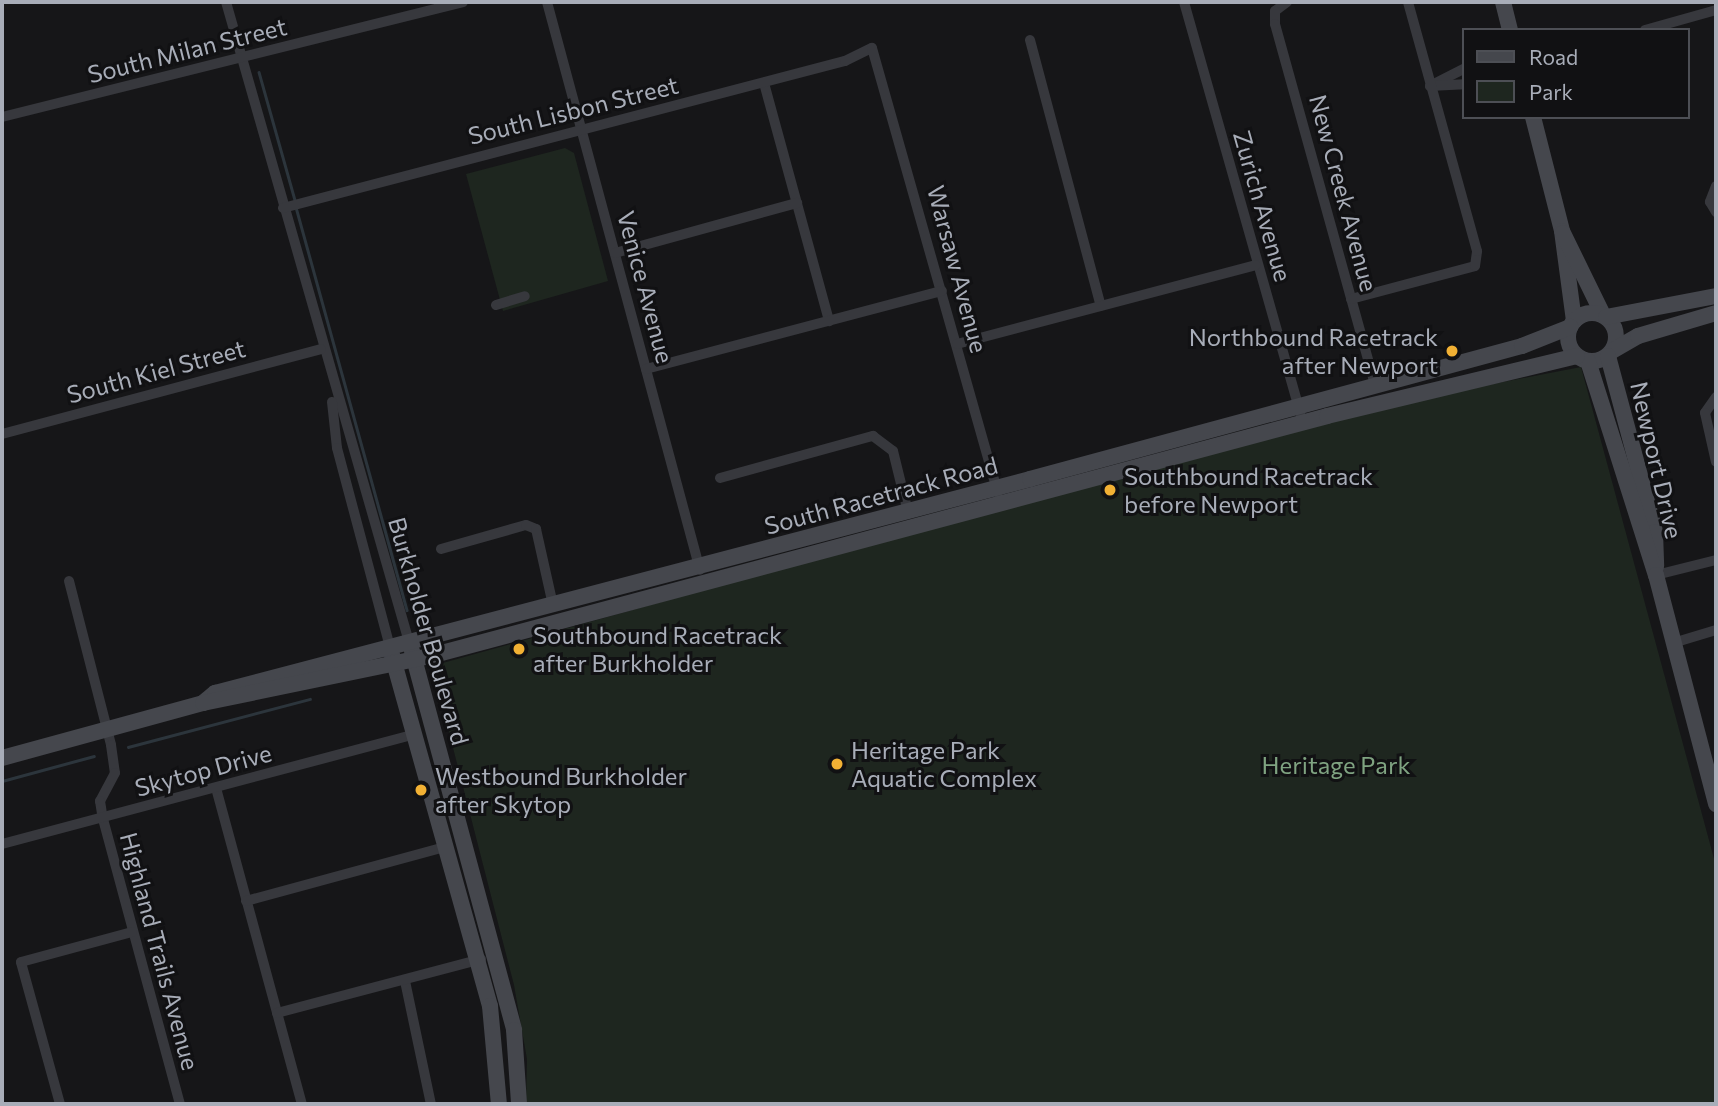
<!DOCTYPE html>
<style>
body{margin:0}
#map{position:relative;width:1718px;height:1106px;overflow:hidden;background:#161618;font-family:Commissioner,sans-serif}
div>[style]{position:absolute}
.green>*{inset:0;background:#1e261f}
.stream>*{height:2.5px;margin:-1.25px;padding:0 1.25px;transform-origin:1.25px;border-radius:1.25px;background:#2c353c}
.street>*{height:10px;margin:-5px;padding:0 5px;transform-origin:5px;border-radius:5px;background:#37383d}
.secondary>*{height:16px;margin:-8px;padding:0 8px;transform-origin:8px;border-radius:8px;background:#45474d}
.secondary>.ring{margin:-8px;padding:0;box-sizing:content-box;background:none;border:16px solid #45474d;border-radius:50%}
.dots>*{width:19px;height:19px;translate:-50% -50%;box-sizing:border-box;border:4px solid #111113;border-radius:50%}
span{translate:-50% -50%;white-space:nowrap;text-align:center;line-height:1.15;-webkit-text-stroke:6px #111113;paint-order:stroke}
.street-label{font-size:24px;color:#a8adb8}
.poi-label{font-size:24px;color:#a8adb8}
.right{translate:-100% -50%;text-align:right}
.left{translate:0 -50%;text-align:left}
.park-label{font-size:24px;color:#7fa381}
.frame{position:absolute;inset:0;border:4px solid #a8adb8;pointer-events:none}
.legend{position:absolute;left:1462px;top:28px;width:228px;height:91px;box-sizing:border-box;background:#111113;border:2px solid #4d4f55;margin:0;padding:9px 12px;list-style:none;font-size:21px;color:#a8adb8}
.legend li{display:flex;align-items:center;gap:14px;height:35px}
.legend b{width:35px;border:2px solid #4d4f55}
</style>
<div id="map">
<div class="green">
<i style="clip-path:polygon(565px 148px,574px 153px,608px 281px,503px 311px,466px 174px)"></i>
<i style="clip-path:polygon(1581px 367px,1716px 866px,1716px 1104px,526px 1104px,527px 1059px,514px 985px,432px 666px,1327px 416px)"></i>
</div>
<div class="stream">
<i style="left:259px;top:72px;width:133px;rotate:74.3deg"></i>
<i style="left:296px;top:207px;width:418px;rotate:74.6deg"></i>
<i style="left:128px;top:747px;width:188px;rotate:-14.8deg"></i>
<i style="left:2px;top:781px;width:95px;rotate:-15.2deg"></i>
</div>
<div class="street">
<i style="left:226px;top:2px;width:666px;rotate:74.04deg"></i>
<i style="left:547px;top:2px;width:588px;rotate:74.92deg"></i>
<i style="left:1184px;top:2px;width:427px;rotate:74.2deg"></i>
<i style="left:1287px;top:2px;width:15px;rotate:143deg"></i>
<i style="left:1275px;top:11px;width:13px;rotate:90deg"></i>
<i style="left:1275px;top:24px;width:375px;rotate:74.5deg"></i>
<i style="left:1645px;top:30px;width:74px;rotate:-15.7deg"></i>
<i style="left:1030px;top:40px;width:275px;rotate:75.1deg"></i>
<i style="left:764px;top:83px;width:247px;rotate:74.7deg"></i>
<i style="left:1430px;top:86px;width:38px;rotate:-27deg"></i>
<i style="left:1430px;top:86px;width:34px;rotate:-3deg"></i>
<i style="left:2px;top:117px;width:475px;rotate:-14deg"></i>
<i style="left:1716px;top:186px;width:17px;rotate:111deg"></i>
<i style="left:1710px;top:202px;width:12px;rotate:59deg"></i>
<i style="left:283px;top:208px;width:581px;rotate:-14.66deg"></i>
<i style="left:845px;top:61px;width:30px;rotate:-26deg"></i>
<i style="left:872px;top:48px;width:462px;rotate:74.2deg"></i>
<i style="left:615px;top:253px;width:189px;rotate:-15.4deg"></i>
<i style="left:1351px;top:299px;width:128px;rotate:-14.9deg"></i>
<i style="left:1475px;top:266px;width:15px;rotate:-82deg"></i>
<i style="left:1477px;top:251px;width:258px;rotate:-105.5deg"></i>
<i style="left:496px;top:305px;width:30px;rotate:-17deg"></i>
<i style="left:957px;top:344px;width:309px;rotate:-14.8deg"></i>
<i style="left:646px;top:369px;width:306px;rotate:-14.8deg"></i>
<i style="left:1716px;top:397px;width:19px;rotate:125deg"></i>
<i style="left:1705px;top:413px;width:50px;rotate:77.3deg"></i>
<i style="left:332px;top:402px;width:46px;rotate:83.8deg"></i>
<i style="left:337px;top:448px;width:206px;rotate:75.1deg"></i>
<i style="left:2px;top:434px;width:330px;rotate:-14.9deg"></i>
<i style="left:720px;top:478px;width:159px;rotate:-15.4deg"></i>
<i style="left:873px;top:436px;width:25px;rotate:37deg"></i>
<i style="left:893px;top:451px;width:63px;rotate:76.2deg"></i>
<i style="left:441px;top:549px;width:88px;rotate:-15.8deg"></i>
<i style="left:526px;top:525px;width:11px;rotate:22deg"></i>
<i style="left:536px;top:529px;width:78px;rotate:77.4deg"></i>
<i style="left:1656px;top:575px;width:62px;rotate:-14deg"></i>
<i style="left:69px;top:581px;width:169px;rotate:75.6deg"></i>
<i style="left:111px;top:745px;width:28px;rotate:82deg"></i>
<i style="left:115px;top:773px;width:32px;rotate:118deg"></i>
<i style="left:100px;top:801px;width:18px;rotate:81deg"></i>
<i style="left:103px;top:819px;width:295px;rotate:74.9deg"></i>
<i style="left:1673px;top:643px;width:45px;rotate:-16.8deg"></i>
<i style="left:216px;top:788px;width:327px;rotate:74.8deg"></i>
<i style="left:2px;top:844px;width:426px;rotate:-14.9deg"></i>
<i style="left:246px;top:901px;width:206px;rotate:-15.2deg"></i>
<i style="left:405px;top:981px;width:126px;rotate:78.1deg"></i>
<i style="left:277px;top:1013px;width:211px;rotate:-14.8deg"></i>
<i style="left:60px;top:1104px;width:147px;rotate:-105.4deg"></i>
<i style="left:21px;top:962px;width:115px;rotate:-15.1deg"></i>
</div>
<div class="secondary">
<i style="left:1503px;top:2px;width:29px;rotate:76deg"></i>
<i style="left:1533px;top:117px;width:118px;rotate:75.7deg"></i>
<i style="left:1562px;top:231px;width:91px;rotate:82.4deg"></i>
<i style="left:1563px;top:233px;width:91px;rotate:64deg"></i>
<i class="ring" style="left:1568px;top:313px;width:32px;height:32px"></i>
<i style="left:1606px;top:317px;width:112px;rotate:-10.8deg"></i>
<i style="left:1612px;top:351px;width:30px;rotate:-30deg"></i>
<i style="left:1638px;top:336px;width:81px;rotate:-16.4deg"></i>
<i style="left:1608px;top:356px;width:182px;rotate:75deg"></i>
<i style="left:1655px;top:532px;width:34px;rotate:88deg"></i>
<i style="left:1588px;top:361px;width:225px;rotate:72.4deg"></i>
<i style="left:1656px;top:575px;width:237px;rotate:75.3deg"></i>
<i style="left:412px;top:651px;width:392px;rotate:74.9deg"></i>
<i style="left:514px;top:1030px;width:74px;rotate:86.1deg"></i>
<i style="left:392px;top:655px;width:364px;rotate:74.4deg"></i>
<i style="left:490px;top:1006px;width:98px;rotate:84.8deg"></i>
<i style="left:203px;top:703px;width:16px;rotate:-40deg"></i>
<i style="left:215px;top:693px;width:843px;rotate:-14.71deg"></i>
<i style="left:1030px;top:479px;width:510px;rotate:-15.13deg"></i>
<i style="left:1522px;top:346px;width:52px;rotate:-21.6deg"></i>
<i style="left:2px;top:758px;width:208px;rotate:-15.3deg"></i>
<i style="left:203px;top:703px;width:236px;rotate:-11.7deg"></i>
<i style="left:434px;top:655px;width:924px;rotate:-14.98deg"></i>
<i style="left:1327px;top:416px;width:257px;rotate:-13.5deg"></i>
</div>
<div class="dots">
<i style="left:1452px;top:351px;background:#f2b134"></i>
<i style="left:1110px;top:490px;background:#f2b134"></i>
<i style="left:519px;top:649px;background:#f2b134"></i>
<i style="left:837px;top:764px;background:#f2b134"></i>
<i style="left:421px;top:790px;background:#f2b134"></i>
</div>
<div class="street-label">
<span style="left:187px;top:50px;rotate:-14deg">South Milan Street</span>
<span style="left:573px;top:110px;rotate:-14deg">South Lisbon Street</span>
<span style="left:1344px;top:193px;rotate:75deg">New Creek Avenue</span>
<span style="left:1263px;top:206px;rotate:74deg">Zurich Avenue</span>
<span style="left:958px;top:269px;rotate:75deg">Warsaw Avenue</span>
<span style="left:646px;top:287px;rotate:75deg">Venice Avenue</span>
<span style="left:156px;top:371px;rotate:-15deg">South Kiel Street</span>
<span style="left:1657px;top:460px;rotate:77deg">Newport Drive</span>
<span style="left:881px;top:495px;rotate:-15deg">South Racetrack Road</span>
<span style="left:429px;top:631px;rotate:74deg">Burkholder Boulevard</span>
<span style="left:203px;top:770px;rotate:-15deg">Skytop Drive</span>
<span style="left:160px;top:951px;rotate:75deg">Highland Trails Avenue</span>
</div>
<div class="poi-label">
<span class="right" style="left:1438px;top:351px">Northbound Racetrack<br>after Newport</span>
<span class="left" style="left:1124px;top:490px">Southbound Racetrack<br>before Newport</span>
<span class="left" style="left:533px;top:649px">Southbound Racetrack<br>after Burkholder</span>
<span class="left" style="left:851px;top:764px">Heritage Park<br>Aquatic Complex</span>
<span class="left" style="left:435px;top:790px">Westbound Burkholder<br>after Skytop</span>
</div>
<div class="park-label">
<span style="left:1336px;top:765px">Heritage Park</span>
</div>
<div class="frame"></div>
<ul class="legend">
<li><b style="height:9px;background:#45474d"></b>Road</li>
<li><b style="height:19px;background:#1e261f"></b>Park</li>
</ul>
</div>
